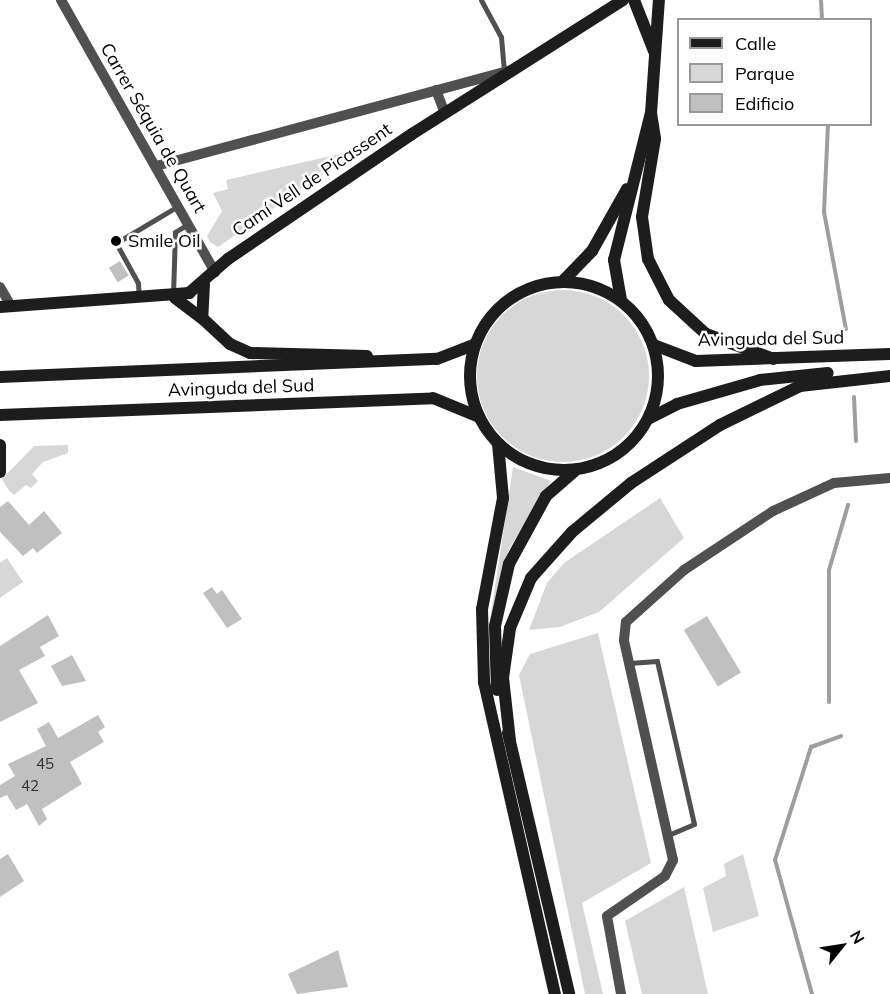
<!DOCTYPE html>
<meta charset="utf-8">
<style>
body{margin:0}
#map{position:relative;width:890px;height:994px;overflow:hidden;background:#fff;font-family:Mulish,sans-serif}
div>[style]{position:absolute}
.green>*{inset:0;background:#d7d7d7}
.round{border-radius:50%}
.stream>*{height:4px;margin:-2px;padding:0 2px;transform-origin:2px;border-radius:2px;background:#9e9e9e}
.building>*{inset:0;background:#c0c0c0;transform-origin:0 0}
.lane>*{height:5px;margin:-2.5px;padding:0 2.5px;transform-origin:2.5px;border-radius:2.5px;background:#505050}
.street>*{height:10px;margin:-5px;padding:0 5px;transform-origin:5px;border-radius:5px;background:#505050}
.secondary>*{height:12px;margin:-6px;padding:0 6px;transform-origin:6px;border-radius:6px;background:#1d1d1d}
.secondary>.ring{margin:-6px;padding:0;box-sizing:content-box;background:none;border:12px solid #1d1d1d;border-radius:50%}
.dots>*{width:16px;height:16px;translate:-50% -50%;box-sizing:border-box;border:3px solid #fff;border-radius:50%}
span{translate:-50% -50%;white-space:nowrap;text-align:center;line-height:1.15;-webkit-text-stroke:5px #fff;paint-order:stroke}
.number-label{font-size:15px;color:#303030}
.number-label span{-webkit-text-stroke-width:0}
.street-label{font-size:18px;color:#000}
.poi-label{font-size:18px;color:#000}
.left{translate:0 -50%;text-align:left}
.legend{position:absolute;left:677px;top:18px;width:195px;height:108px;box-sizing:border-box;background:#fff;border:2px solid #999;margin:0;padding:8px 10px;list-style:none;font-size:18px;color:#000}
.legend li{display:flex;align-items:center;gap:12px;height:30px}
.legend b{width:30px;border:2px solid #999}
.north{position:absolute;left:812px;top:916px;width:60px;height:60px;-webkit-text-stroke:4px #fff;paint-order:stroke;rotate:60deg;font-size:16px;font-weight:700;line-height:24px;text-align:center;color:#000}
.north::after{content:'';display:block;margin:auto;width:21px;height:27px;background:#000;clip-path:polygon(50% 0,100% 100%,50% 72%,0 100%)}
</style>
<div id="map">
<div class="green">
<i style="clip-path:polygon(357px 150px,218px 247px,210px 242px,207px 236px,222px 211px,213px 193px,228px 189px,226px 180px)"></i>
<i class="round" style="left:477px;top:290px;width:172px;height:172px"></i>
<i style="clip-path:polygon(68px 445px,68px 453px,43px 462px,32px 474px,38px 481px,31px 488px,26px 485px,14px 495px,8px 489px,2px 479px,34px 446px)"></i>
<i style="clip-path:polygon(513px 467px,551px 481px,509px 549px,489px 627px)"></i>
<i style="clip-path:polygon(660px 498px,684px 538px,599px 612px,560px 627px,529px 630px,547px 583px,564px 563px)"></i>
<i style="clip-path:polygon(7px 558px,23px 582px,0 598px,0 563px)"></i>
<i style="clip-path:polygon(598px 633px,651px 863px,582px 903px,603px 994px,585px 994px,519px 675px,530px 654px)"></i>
<i style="clip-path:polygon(743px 854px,759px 916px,713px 932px,703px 888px,726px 876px,724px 864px)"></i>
<i style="clip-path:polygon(684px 887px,708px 994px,642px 994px,625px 921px)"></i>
</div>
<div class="stream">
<i style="left:821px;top:0;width:20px;rotate:87deg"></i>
<i style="left:828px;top:124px;width:88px;rotate:92.6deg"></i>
<i style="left:824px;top:212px;width:119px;rotate:79.4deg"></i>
<i style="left:854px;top:397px;width:44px;rotate:87.4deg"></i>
<i style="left:829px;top:702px;width:132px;rotate:-90deg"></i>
<i style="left:829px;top:570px;width:68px;rotate:-73.7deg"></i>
<i style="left:812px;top:994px;width:139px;rotate:-105.4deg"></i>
<i style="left:775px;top:860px;width:119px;rotate:-72.3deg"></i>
<i style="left:811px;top:747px;width:32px;rotate:-20deg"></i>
</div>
<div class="building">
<i style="left:120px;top:261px;width:17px;height:13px;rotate:59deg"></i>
<i style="clip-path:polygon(8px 501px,29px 525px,44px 511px,62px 533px,37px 553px,33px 548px,23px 556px,0 532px,0 507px)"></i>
<i style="clip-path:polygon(212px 587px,217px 594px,222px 590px,242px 619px,227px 628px,203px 593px)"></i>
<i style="clip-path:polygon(48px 615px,59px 636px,40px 647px,45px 656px,19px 670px,38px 703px,0 722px,0 646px)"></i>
<i style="left:707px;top:616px;width:66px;height:27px;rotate:59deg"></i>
<i style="clip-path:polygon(72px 655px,86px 681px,62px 686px,51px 666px)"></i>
<i style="clip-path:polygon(98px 715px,105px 727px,98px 732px,104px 742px,70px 762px,82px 784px,42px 809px,47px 819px,39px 826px,27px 804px,16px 810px,7px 795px,0 798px,0 785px,15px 776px,8px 764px,46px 746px,37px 729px,49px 722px,58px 738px)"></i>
<i style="clip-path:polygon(8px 854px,24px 881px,0 897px,0 859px)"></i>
<i style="clip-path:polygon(338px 950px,348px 987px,297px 994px,288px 974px)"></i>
</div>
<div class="lane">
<i style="left:481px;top:0;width:42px;rotate:61.6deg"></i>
<i style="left:501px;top:37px;width:35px;rotate:85deg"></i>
<i style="left:173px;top:295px;width:63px;rotate:-88.2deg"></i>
<i style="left:175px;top:232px;width:15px;rotate:-32deg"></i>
<i style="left:139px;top:298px;width:15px;rotate:-94deg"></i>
<i style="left:138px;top:283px;width:46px;rotate:-118.8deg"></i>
<i style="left:116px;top:243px;width:72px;rotate:-30.8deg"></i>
<i style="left:629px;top:663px;width:28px;rotate:-4deg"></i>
<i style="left:657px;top:661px;width:167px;rotate:77.2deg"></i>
<i style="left:694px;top:824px;width:28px;rotate:157deg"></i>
</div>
<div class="street">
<i style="left:61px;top:0;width:313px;rotate:60.5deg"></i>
<i style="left:436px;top:90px;width:25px;rotate:69deg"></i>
<i style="left:156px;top:166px;width:366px;rotate:-15.1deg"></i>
<i style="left:0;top:287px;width:22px;rotate:60deg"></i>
<i style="left:621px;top:994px;width:79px;rotate:-100.2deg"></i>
<i style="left:607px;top:916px;width:70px;rotate:-34.6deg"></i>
<i style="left:665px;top:876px;width:18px;rotate:-63deg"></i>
<i style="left:673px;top:860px;width:225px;rotate:-102.6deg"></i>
<i style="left:624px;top:640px;width:18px;rotate:-84deg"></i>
<i style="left:626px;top:622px;width:78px;rotate:-41.9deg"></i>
<i style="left:684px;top:570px;width:107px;rotate:-33.5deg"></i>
<i style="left:773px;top:511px;width:67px;rotate:-24.7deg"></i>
<i style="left:834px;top:483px;width:56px;rotate:-5.1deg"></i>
</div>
<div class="secondary">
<i style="left:634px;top:0;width:55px;rotate:68.6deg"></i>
<i style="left:651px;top:113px;width:26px;rotate:81deg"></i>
<i style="left:655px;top:139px;width:79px;rotate:99.5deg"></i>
<i style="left:642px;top:217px;width:42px;rotate:81.9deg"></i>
<i style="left:648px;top:259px;width:46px;rotate:62.9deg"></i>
<i style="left:669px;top:300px;width:50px;rotate:42.6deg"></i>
<i style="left:706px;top:334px;width:72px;rotate:20.2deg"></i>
<i style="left:563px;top:281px;width:42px;rotate:-46deg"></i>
<i style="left:592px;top:251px;width:71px;rotate:-60.6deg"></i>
<i class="ring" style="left:470px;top:282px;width:176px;height:176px"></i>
<i style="left:204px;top:284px;width:34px;rotate:93deg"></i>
<i style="left:202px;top:318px;width:38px;rotate:43deg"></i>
<i style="left:230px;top:344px;width:22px;rotate:24deg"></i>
<i style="left:250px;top:353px;width:117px;rotate:1.5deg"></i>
<i style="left:175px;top:298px;width:34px;rotate:37deg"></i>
<i style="left:621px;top:300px;width:41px;rotate:-99.9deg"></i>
<i style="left:614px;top:260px;width:152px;rotate:-75.9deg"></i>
<i style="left:651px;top:113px;width:113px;rotate:-86deg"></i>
<i style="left:0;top:307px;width:190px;rotate:-4.2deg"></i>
<i style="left:189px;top:293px;width:52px;rotate:-41.1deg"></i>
<i style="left:228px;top:259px;width:222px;rotate:-34.2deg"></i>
<i style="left:412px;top:134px;width:250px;rotate:-32.4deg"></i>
<i style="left:654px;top:345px;width:45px;rotate:20.9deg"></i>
<i style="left:696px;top:361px;width:194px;rotate:-2.1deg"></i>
<i style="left:0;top:377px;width:437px;rotate:-2.4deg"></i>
<i style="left:437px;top:359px;width:40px;rotate:-21deg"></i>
<i style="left:0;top:415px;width:433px;rotate:-2.2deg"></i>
<i style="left:433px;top:398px;width:50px;rotate:22.4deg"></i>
<i style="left:650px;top:418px;width:30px;rotate:-27deg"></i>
<i style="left:677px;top:404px;width:86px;rotate:-16.1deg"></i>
<i style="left:760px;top:380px;width:68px;rotate:-5.9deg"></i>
<i style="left:498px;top:444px;width:54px;rotate:84.7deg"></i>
<i style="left:503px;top:498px;width:113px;rotate:100.7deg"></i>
<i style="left:482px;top:609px;width:73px;rotate:88.4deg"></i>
<i style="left:484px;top:682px;width:320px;rotate:77.2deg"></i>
<i style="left:0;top:445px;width:27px;rotate:90deg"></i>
<i style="left:497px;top:690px;width:64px;rotate:-91.8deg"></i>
<i style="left:495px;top:626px;width:64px;rotate:-77.3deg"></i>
<i style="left:509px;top:564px;width:77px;rotate:-61.4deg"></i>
<i style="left:546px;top:496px;width:38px;rotate:-41deg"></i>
<i style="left:508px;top:733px;width:268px;rotate:76.8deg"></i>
<i style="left:510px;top:741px;width:63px;rotate:-96.3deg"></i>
<i style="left:503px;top:678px;width:50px;rotate:-82deg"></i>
<i style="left:510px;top:628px;width:54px;rotate:-67.2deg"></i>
<i style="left:531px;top:578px;width:62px;rotate:-48.3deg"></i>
<i style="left:572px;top:532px;width:77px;rotate:-39.7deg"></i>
<i style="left:631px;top:483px;width:106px;rotate:-33.1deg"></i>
<i style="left:720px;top:425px;width:89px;rotate:-26deg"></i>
<i style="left:800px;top:386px;width:91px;rotate:-6.3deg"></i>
</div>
<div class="dots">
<i style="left:116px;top:241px;background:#000"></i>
</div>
<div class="number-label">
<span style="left:45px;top:764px">45</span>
<span style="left:30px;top:786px">42</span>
</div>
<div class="street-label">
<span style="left:153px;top:128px;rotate:60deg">Carrer Séquia de Quart</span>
<span style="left:312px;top:180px;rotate:-34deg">Camí Vell de Picassent</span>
<span style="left:771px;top:339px;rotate:-1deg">Avinguda del Sud</span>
<span style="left:241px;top:388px;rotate:-2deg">Avinguda del Sud</span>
</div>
<div class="poi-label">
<span class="left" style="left:128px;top:241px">Smile Oil</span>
</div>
<ul class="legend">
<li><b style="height:8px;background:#1d1d1d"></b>Calle</li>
<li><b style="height:16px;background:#d7d7d7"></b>Parque</li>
<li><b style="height:16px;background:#c0c0c0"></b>Edificio</li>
</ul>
<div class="north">N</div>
</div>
